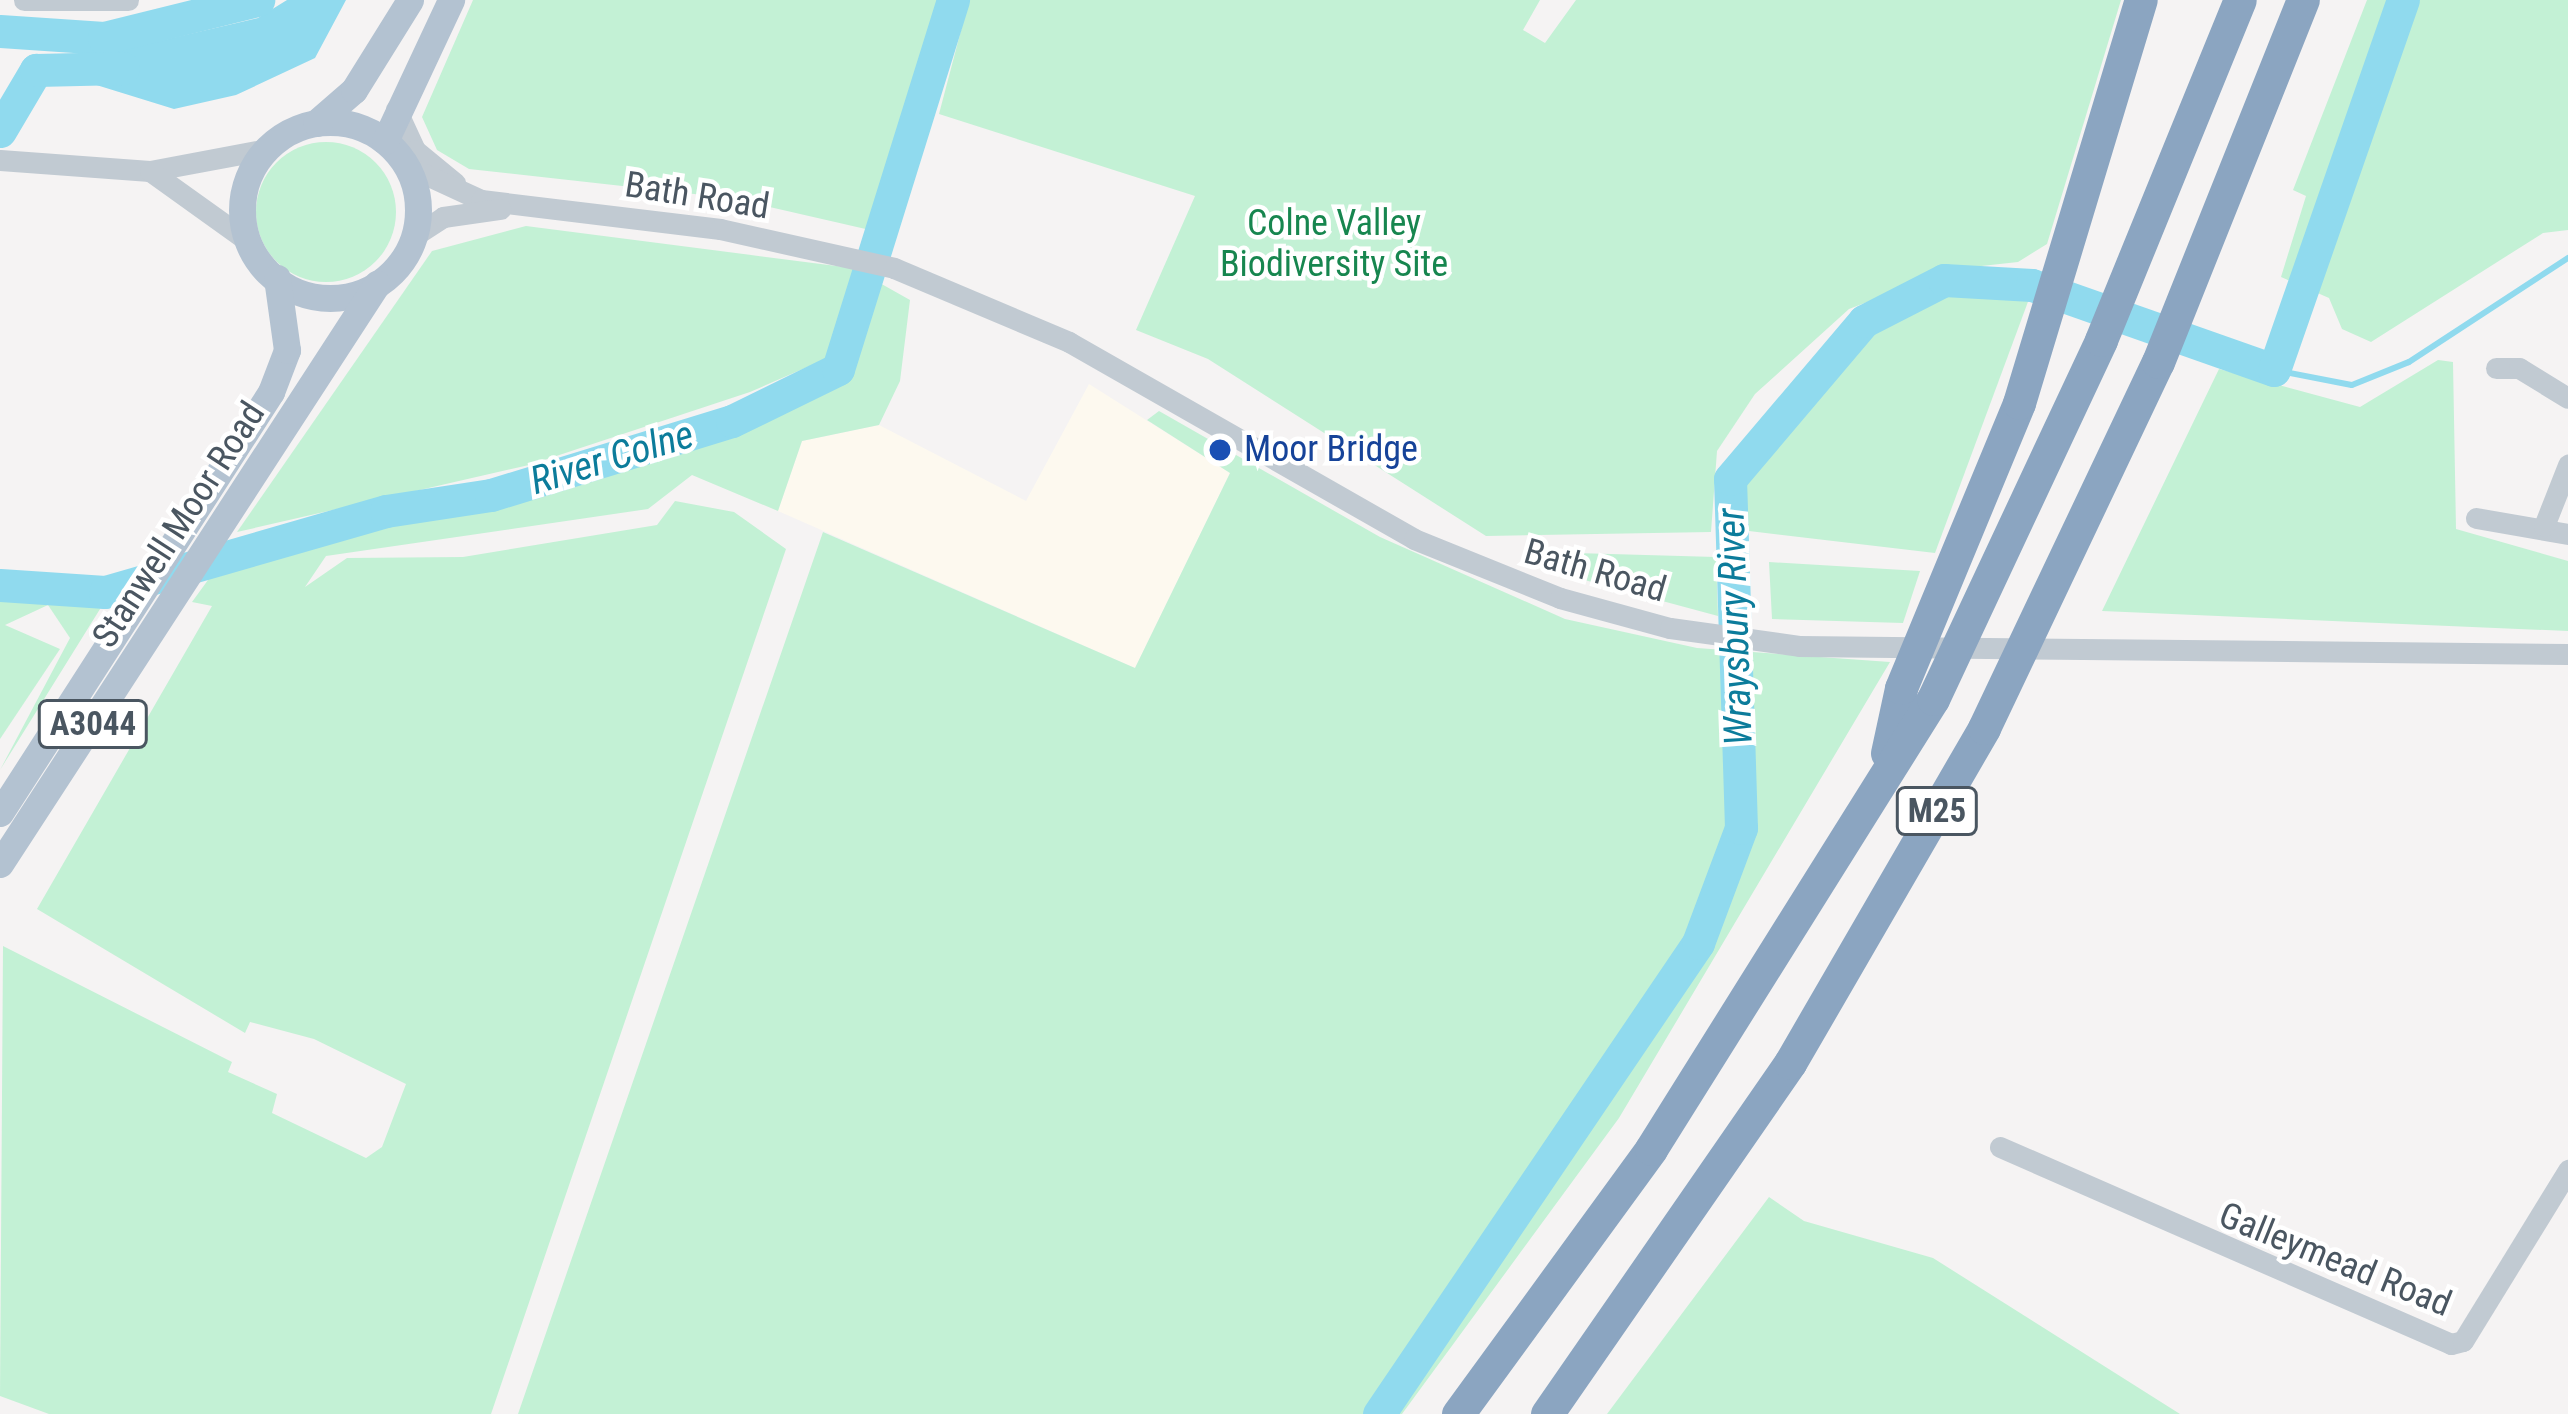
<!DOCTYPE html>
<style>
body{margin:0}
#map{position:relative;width:2568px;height:1414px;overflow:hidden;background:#f5f3f3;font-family:"Roboto Condensed",sans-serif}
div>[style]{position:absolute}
.commercial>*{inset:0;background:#fdf9ef}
.green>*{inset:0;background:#c3f1d5}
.round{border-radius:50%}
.water>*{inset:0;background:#90daee}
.stream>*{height:6px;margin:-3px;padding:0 3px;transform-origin:3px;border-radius:3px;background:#90daee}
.river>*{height:33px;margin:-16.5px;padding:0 16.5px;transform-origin:16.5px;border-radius:16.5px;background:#90daee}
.minor>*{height:21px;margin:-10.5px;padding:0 10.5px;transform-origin:10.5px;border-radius:10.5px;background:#c1cad2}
.major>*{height:27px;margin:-13.5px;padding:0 13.5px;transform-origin:13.5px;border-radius:13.5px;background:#b3c2d1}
.major>.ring{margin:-13.5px;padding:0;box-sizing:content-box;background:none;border:27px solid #b3c2d1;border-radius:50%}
.highway>*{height:33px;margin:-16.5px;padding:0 16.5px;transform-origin:16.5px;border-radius:16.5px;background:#8ba5c1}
.dots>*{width:33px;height:33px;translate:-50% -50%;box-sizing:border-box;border:6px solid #fff;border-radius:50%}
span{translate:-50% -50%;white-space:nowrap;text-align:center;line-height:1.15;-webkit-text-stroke:9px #fff;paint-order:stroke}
.shield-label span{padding:3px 9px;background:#fff;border:3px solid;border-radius:9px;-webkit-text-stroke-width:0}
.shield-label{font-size:33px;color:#4a5661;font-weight:700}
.street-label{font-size:36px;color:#4a5661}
.park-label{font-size:36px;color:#17864f}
.transit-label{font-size:36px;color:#164399}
.left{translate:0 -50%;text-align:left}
.water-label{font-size:39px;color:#0c7c9b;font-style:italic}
</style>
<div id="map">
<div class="commercial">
<i style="clip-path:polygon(1089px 384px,1230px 473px,1135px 668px,778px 511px,802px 441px,879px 425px,1026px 501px)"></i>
</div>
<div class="green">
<i style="clip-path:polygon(473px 0,941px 0,870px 230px,730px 198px,469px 169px,437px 150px,422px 117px)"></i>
<i style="clip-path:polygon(969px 0,1540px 0,1523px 30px,1545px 43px,1576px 0,2121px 0,2047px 244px,2018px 262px,1954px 269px,1849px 309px,1755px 394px,1717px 451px,1711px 532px,1486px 536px,1208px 359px,1136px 330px,1195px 196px,939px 114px)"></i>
<i style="clip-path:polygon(2367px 0,2568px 0,2568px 230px,2543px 233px,2371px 342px,2342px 329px,2329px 298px,2281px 277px,2306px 196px,2293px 190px)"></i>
<i class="round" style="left:256px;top:142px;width:140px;height:140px"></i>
<i style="clip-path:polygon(526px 226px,860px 269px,828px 358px,750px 392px,529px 465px,237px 532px,432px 251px)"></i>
<i style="clip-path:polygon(878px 282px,910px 300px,900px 381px,879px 425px,802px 441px,778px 511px,692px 475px,648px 509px,326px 556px,305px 587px,347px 558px,463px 557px,657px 525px,675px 501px,734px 512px,786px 549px,491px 1414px,49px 1414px,0 1396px,3px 946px,232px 1062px,228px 1072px,277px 1094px,272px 1113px,366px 1158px,382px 1147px,406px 1084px,314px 1039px,250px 1022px,245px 1033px,37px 909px,212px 606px,192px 602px,224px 558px,556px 492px,807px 400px,850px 378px)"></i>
<i style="clip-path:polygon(1951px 291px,2029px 299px,1935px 553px,1749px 531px,1743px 482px,1793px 407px,1870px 326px)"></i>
<i style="clip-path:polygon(2438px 360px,2453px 362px,2456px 529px,2568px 561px,2568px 631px,2102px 611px,2219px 369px,2360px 407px)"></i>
<i style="clip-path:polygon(1159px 411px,1380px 537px,1565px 619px,1697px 648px,1890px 662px,1619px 1118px,1402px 1414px,518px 1414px,823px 532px,1135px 668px,1230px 473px,1147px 420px)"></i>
<i style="clip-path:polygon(1540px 552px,1716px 557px,1718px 616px,1521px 563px)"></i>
<i style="clip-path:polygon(1769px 562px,1920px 571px,1903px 623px,1772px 619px)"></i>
<i style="clip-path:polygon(72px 594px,105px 601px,0 770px,70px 638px,48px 605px,5px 625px,60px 649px,0 739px,0 600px)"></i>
<i style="clip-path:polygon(1769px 1197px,1804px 1221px,1933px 1258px,2180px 1414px,1607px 1414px)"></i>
</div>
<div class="water">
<i style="clip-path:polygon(287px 0,346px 0,315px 58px,236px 95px,174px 109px,77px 79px,78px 60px,258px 18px)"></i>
</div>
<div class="stream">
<i style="left:2274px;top:370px;width:79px;rotate:10.9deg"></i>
<i style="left:2352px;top:385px;width:61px;rotate:-22deg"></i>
<i style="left:2409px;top:362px;width:190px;rotate:-33.2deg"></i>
</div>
<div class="river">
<i style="left:0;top:31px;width:104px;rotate:3.9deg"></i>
<i style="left:104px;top:38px;width:159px;rotate:-13.9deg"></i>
<i style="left:0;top:131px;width:71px;rotate:-59.5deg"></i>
<i style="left:36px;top:70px;width:87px;rotate:-1.3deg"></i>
<i style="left:0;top:585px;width:105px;rotate:3.8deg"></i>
<i style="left:105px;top:592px;width:292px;rotate:-16.1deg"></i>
<i style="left:386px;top:511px;width:106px;rotate:-8.7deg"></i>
<i style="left:491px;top:495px;width:252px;rotate:-17.1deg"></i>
<i style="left:732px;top:421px;width:118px;rotate:-26.1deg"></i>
<i style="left:838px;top:369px;width:387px;rotate:-72.7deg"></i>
<i style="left:1379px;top:1414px;width:569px;rotate:-55.89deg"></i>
<i style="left:1698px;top:943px;width:123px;rotate:-69.5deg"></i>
<i style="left:1741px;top:828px;width:349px;rotate:-91.8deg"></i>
<i style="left:1730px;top:479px;width:207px;rotate:-49.7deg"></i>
<i style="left:1864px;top:321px;width:90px;rotate:-27.1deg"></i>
<i style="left:1944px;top:280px;width:88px;rotate:3.3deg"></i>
<i style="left:2032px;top:285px;width:256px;rotate:19.4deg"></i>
<i style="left:2274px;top:370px;width:392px;rotate:-70.8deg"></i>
</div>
<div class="minor">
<i style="left:24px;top:0;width:104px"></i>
<i style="left:396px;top:109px;width:45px;rotate:65.1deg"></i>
<i style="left:415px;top:150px;width:52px;rotate:39.5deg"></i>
<i style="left:0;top:160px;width:150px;rotate:4.2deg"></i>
<i style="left:150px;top:171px;width:119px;rotate:-10.6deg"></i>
<i style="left:407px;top:166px;width:81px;rotate:24.7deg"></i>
<i style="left:481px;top:200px;width:241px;rotate:6.9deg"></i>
<i style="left:720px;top:229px;width:178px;rotate:12.6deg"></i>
<i style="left:894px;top:268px;width:190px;rotate:22.9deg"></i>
<i style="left:1069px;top:342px;width:397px;rotate:29.7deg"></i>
<i style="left:1414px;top:539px;width:157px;rotate:22deg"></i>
<i style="left:1560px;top:598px;width:114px;rotate:15.3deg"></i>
<i style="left:1670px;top:628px;width:130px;rotate:7.9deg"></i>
<i style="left:1799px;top:646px;width:769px;rotate:0.6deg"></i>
<i style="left:150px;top:171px;width:117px;rotate:35.6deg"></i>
<i style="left:414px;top:236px;width:35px;rotate:-33deg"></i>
<i style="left:443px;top:217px;width:58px;rotate:-8deg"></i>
<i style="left:2496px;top:368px;width:23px"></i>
<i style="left:2519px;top:368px;width:57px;rotate:31.5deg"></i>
<i style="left:2476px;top:518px;width:93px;rotate:9.9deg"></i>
<i style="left:2544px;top:526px;width:66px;rotate:-68.5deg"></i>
<i style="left:2000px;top:1147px;width:492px;rotate:23.6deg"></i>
<i style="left:2451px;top:1344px;width:12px;rotate:-14deg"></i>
<i style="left:2463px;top:1341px;width:201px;rotate:-58.4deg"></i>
</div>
<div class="major">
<i class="ring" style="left:242px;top:122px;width:149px;height:149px"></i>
<i style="left:316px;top:123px;width:50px;rotate:-41deg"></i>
<i style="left:354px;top:90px;width:106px;rotate:-58.1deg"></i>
<i style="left:385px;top:141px;width:156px;rotate:-64.9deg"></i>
<i style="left:0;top:813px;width:501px;rotate:-57.23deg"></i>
<i style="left:271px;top:392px;width:45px;rotate:-69.1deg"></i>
<i style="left:287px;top:350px;width:73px;rotate:-97.9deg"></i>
<i style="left:0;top:864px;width:692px;rotate:-56.98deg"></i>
</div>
<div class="highway">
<i style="left:1887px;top:753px;width:66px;rotate:-77.8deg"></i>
<i style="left:1901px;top:688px;width:308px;rotate:-67.5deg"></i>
<i style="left:2019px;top:403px;width:421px;rotate:-73.2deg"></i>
<i style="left:1458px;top:1414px;width:328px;rotate:-53.9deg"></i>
<i style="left:1651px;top:1149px;width:531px;rotate:-57.93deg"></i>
<i style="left:1933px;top:699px;width:396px;rotate:-64.9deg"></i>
<i style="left:2101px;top:340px;width:367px;rotate:-67.8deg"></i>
<i style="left:1547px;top:1414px;width:427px;rotate:-55.3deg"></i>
<i style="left:1790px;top:1063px;width:387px;rotate:-59.9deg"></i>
<i style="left:1984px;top:728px;width:405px;rotate:-64.6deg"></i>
<i style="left:2158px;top:362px;width:390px;rotate:-68.2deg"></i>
</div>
<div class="dots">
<i style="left:1220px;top:450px;background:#1a4fb4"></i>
</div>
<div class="shield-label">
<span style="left:93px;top:724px">A3044</span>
<span style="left:1937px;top:811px">M25</span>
</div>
<div class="street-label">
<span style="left:697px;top:196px;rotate:9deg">Bath Road</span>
<span style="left:179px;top:525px;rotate:-57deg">Stanwell Moor Road</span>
<span style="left:1595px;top:571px;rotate:16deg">Bath Road</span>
<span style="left:2335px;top:1260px;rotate:22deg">Galleymead Road</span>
</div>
<div class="park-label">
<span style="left:1334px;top:244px">Colne Valley<br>Biodiversity Site</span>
</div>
<div class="transit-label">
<span class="left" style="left:1244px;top:450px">Moor Bridge</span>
</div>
<div class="water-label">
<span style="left:612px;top:458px;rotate:-17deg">River Colne</span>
<span style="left:1735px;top:627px;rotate:-92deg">Wraysbury River</span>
</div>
</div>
